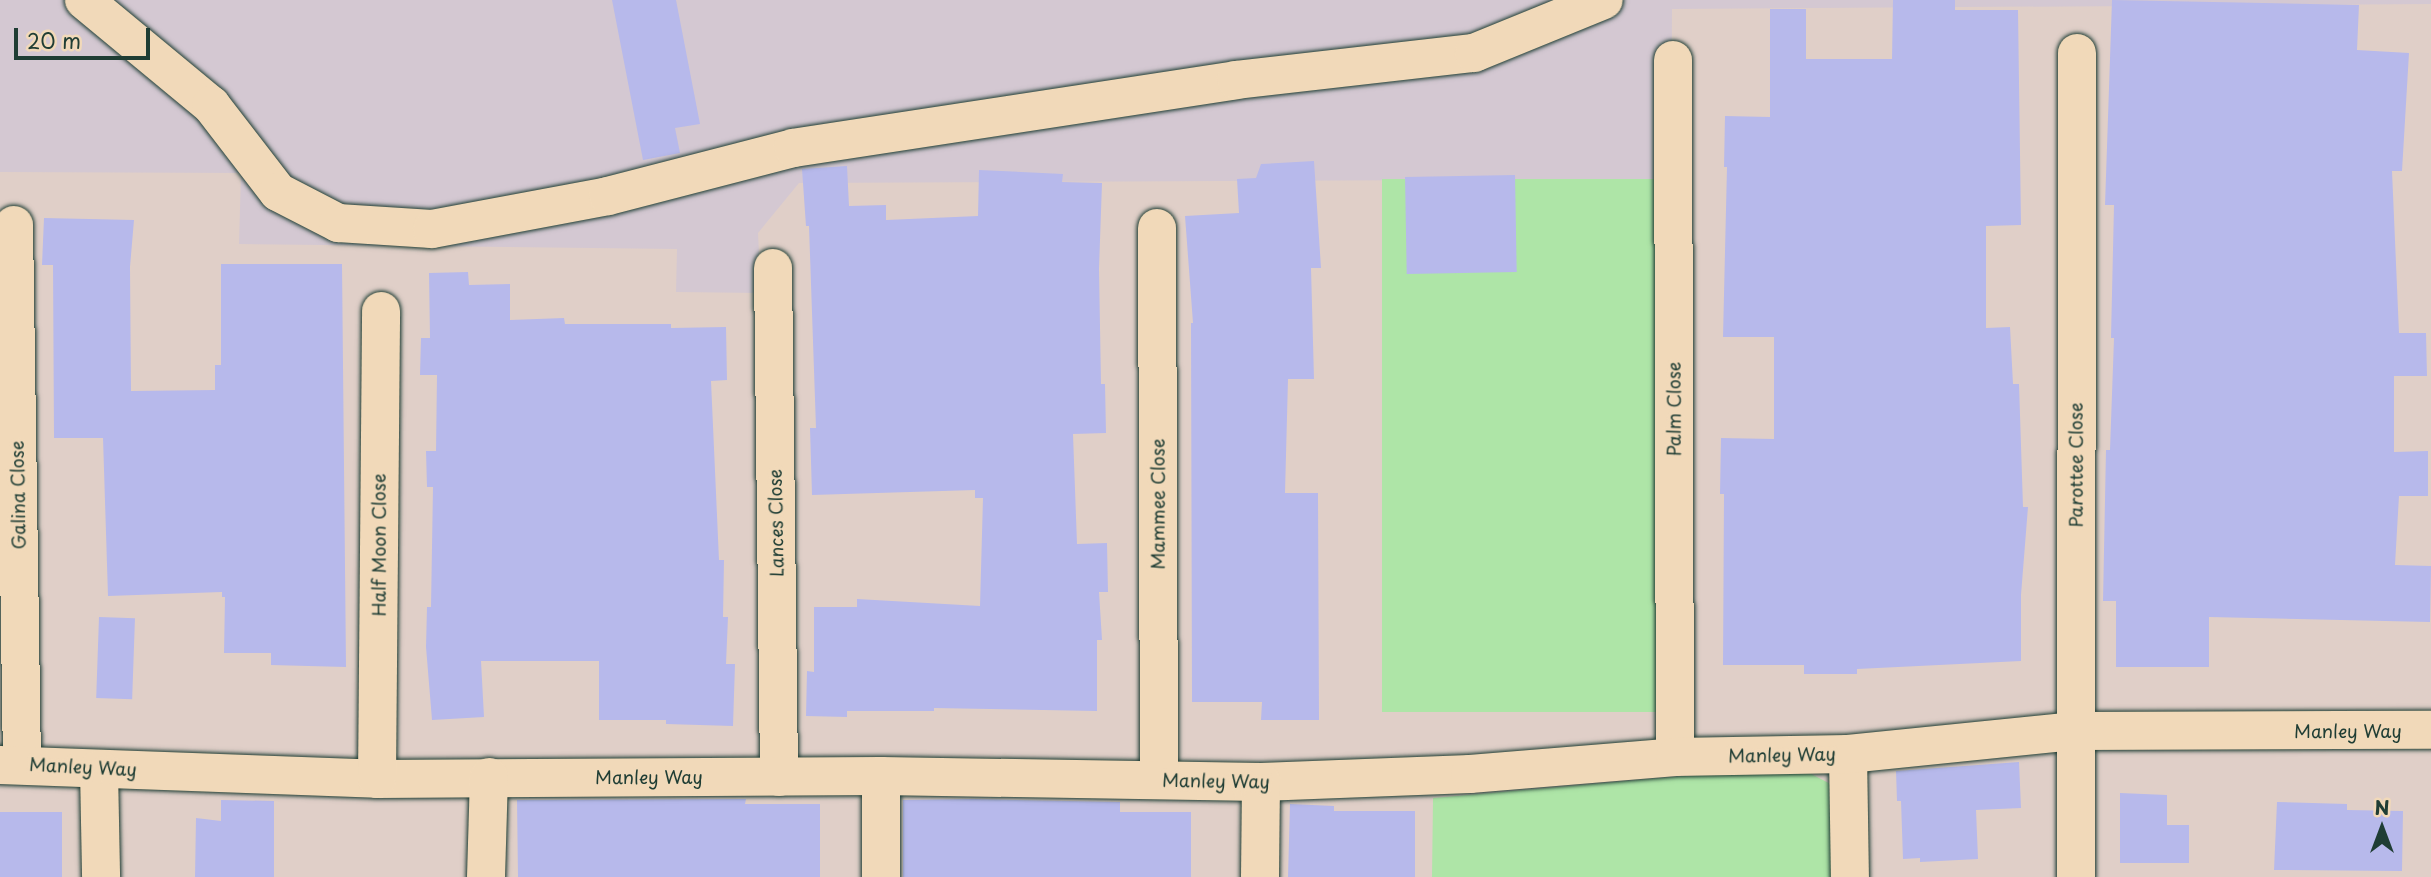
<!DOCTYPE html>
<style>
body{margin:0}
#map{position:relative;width:2431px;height:877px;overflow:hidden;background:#e0cfc8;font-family:"Playpen Sans",sans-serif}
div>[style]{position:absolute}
.built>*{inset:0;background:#d4c8d2}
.green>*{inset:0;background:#aee5a7;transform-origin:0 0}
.building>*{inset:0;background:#b7b9eb;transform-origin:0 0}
.roads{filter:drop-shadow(0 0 2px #1f3d34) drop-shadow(0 0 2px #1f3d34)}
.minor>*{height:38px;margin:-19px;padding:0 19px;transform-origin:19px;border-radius:19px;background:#f1d9b9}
span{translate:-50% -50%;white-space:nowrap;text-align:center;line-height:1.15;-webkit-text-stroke:7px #f1d9b9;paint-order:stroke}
.street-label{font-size:18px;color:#1f3d34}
.north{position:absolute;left:2347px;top:793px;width:70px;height:70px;-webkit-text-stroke:5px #f1d9b9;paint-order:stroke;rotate:0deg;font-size:19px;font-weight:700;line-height:28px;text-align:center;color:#1f3d34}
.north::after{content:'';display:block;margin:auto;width:24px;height:32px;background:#1f3d34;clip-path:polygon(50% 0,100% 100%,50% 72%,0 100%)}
.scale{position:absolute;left:14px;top:28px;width:136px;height:32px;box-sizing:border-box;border:4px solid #1f3d34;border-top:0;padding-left:9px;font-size:21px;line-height:24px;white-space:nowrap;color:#1f3d34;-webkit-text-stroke:5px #f1d9b9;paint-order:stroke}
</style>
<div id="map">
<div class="built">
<i style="clip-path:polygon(0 0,2431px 0,2431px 4px,1672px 9px,1671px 179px,799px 183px,758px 233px,761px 293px,676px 292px,677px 249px,239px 244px,241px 173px,0 172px)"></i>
</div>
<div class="green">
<i style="left:1671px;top:179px;width:533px;height:289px;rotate:90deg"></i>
<i style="clip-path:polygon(1796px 766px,1844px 791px,1843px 877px,1432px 877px,1433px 798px)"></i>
</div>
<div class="building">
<i style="clip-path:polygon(612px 0,676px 0,700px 124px,675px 128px,680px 153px,643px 160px)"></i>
<i style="clip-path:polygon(1893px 0,1955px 0,1955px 10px,2018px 10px,2021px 225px,1986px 226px,1986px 328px,2010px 327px,2013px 384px,2019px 384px,2023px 507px,2028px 507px,2021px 595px,2021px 661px,1857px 669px,1857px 674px,1804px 674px,1804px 665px,1723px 665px,1724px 494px,1720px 494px,1721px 438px,1774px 439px,1774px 337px,1723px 337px,1727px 167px,1724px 167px,1725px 116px,1770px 117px,1770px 9px,1806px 9px,1806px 59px,1892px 59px)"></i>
<i style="clip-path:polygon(2112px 0,2359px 5px,2357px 50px,2409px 53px,2402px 171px,2392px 171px,2399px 333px,2426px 333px,2427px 376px,2394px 376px,2394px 452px,2428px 451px,2428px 496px,2399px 496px,2395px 565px,2431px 566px,2430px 622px,2209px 617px,2209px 667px,2116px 667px,2116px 601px,2103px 601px,2106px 450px,2110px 450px,2114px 338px,2111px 338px,2114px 205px,2105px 205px)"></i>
<i style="clip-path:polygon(1314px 161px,1321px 268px,1311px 268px,1314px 379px,1288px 379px,1285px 493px,1318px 493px,1319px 720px,1261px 720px,1262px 702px,1192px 702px,1191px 323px,1193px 323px,1185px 216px,1239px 213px,1237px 179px,1256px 178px,1261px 164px)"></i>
<i style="clip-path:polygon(847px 166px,849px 206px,886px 205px,886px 220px,978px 216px,979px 170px,1063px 174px,1062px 182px,1102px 183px,1099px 269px,1101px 384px,1105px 384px,1106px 433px,1073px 434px,1077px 544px,1107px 543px,1108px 592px,1099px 592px,1102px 640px,1097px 640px,1097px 711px,934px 708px,934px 711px,847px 711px,847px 717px,806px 716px,807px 671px,814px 672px,814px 607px,857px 607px,857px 599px,980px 606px,983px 498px,975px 498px,975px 490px,812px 495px,810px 428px,816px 428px,809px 226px,806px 226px,802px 169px)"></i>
<i style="left:1515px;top:175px;width:97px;height:110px;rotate:89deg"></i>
<i style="clip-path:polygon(44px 218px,134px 220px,130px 267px,131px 391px,215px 390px,215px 365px,221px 365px,221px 264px,342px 264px,346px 667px,271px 665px,271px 653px,224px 653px,225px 597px,222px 597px,222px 592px,108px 596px,103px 438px,54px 438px,53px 265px,42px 265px)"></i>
<i style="clip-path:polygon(468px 272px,469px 285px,510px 284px,510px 320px,564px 318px,565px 324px,671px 324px,671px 328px,726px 327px,727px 380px,711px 381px,719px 560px,724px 560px,723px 617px,728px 617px,726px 664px,735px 664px,733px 726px,666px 724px,666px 720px,599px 720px,599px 661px,481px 661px,484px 717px,432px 720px,426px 647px,427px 607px,431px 607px,433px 487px,427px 487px,426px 451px,436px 451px,437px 375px,420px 375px,421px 338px,430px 338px,429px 273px)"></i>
<i style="left:99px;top:617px;width:36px;height:81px;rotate:2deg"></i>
<i style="clip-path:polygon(2019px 762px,2021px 808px,1976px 810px,1978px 859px,1920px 862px,1920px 858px,1903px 859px,1901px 801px,1897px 801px,1896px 771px)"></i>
<i style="clip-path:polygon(2120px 793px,2167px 795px,2167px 825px,2189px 825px,2189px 863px,2120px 863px)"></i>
<i style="clip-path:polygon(746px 799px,745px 804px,820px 804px,820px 877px,518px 877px,517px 800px)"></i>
<i style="clip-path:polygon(973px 799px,1120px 802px,1120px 812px,1191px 812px,1191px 877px,903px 877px,903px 800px)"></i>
<i style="clip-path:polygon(221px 800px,274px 801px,274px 877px,195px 877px,196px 818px,221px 821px)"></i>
<i style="clip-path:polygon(2277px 802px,2347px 804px,2347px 810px,2403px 811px,2402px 871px,2274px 870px)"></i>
<i style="clip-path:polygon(1290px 804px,1334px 806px,1334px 811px,1415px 811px,1415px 877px,1288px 877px)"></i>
<i style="left:0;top:812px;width:62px;height:65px"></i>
</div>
<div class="roads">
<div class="minor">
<i style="left:84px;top:0;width:165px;rotate:39.6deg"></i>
<i style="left:211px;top:105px;width:110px;rotate:52.4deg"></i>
<i style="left:278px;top:192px;width:68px;rotate:27.3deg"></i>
<i style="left:338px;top:223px;width:94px;rotate:3.7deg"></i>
<i style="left:432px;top:229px;width:179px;rotate:-10.6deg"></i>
<i style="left:608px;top:196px;width:191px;rotate:-14.5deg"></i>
<i style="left:793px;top:148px;width:448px;rotate:-8.7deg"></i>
<i style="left:1236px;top:80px;width:240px;rotate:-6.5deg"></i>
<i style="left:1474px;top:53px;width:140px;rotate:-22.2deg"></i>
<i style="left:1673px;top:60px;width:697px;rotate:89.84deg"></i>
<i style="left:14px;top:225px;width:539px;rotate:89.15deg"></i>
<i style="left:1157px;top:228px;width:552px;rotate:89.79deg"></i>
<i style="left:773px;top:268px;width:509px;rotate:89.32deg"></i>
<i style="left:1848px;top:754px;width:123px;rotate:89.1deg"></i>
<i style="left:0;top:765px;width:377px;rotate:2.1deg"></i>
<i style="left:377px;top:779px;width:504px;rotate:-0.34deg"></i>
<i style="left:881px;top:776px;width:380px;rotate:0.9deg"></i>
<i style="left:1261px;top:782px;width:209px;rotate:-2.2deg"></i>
<i style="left:1470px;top:774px;width:206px;rotate:-4.7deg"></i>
<i style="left:1675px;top:757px;width:173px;rotate:-1deg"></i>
<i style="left:1848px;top:754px;width:229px;rotate:-5.8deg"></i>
<i style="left:2076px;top:731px;width:355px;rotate:-0.2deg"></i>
<i style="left:99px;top:769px;width:108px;rotate:88.9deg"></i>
<i style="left:377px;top:779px;width:468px;rotate:-89.5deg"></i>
<i style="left:486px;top:877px;width:100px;rotate:-88.3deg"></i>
<i style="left:881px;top:877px;width:101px;rotate:-90deg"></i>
<i style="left:1260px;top:877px;width:95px;rotate:-89.4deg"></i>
<i style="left:2076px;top:877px;width:824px;rotate:-89.93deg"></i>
</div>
</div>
<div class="street-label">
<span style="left:1674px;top:409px;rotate:-90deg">Palm Close</span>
<span style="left:2076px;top:465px;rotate:-90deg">Parottee Close</span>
<span style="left:18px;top:495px;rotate:-91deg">Galina Close</span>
<span style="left:1158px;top:504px;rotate:-90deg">Mammee Close</span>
<span style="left:776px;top:523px;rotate:-91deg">Lances Close</span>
<span style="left:379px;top:545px;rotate:-90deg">Half Moon Close</span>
<span style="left:2348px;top:731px">Manley Way</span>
<span style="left:1782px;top:755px;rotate:-1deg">Manley Way</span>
<span style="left:83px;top:767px;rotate:3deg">Manley Way</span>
<span style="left:649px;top:777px">Manley Way</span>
<span style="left:1216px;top:781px;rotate:1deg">Manley Way</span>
</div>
<div class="north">N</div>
<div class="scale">20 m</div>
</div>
